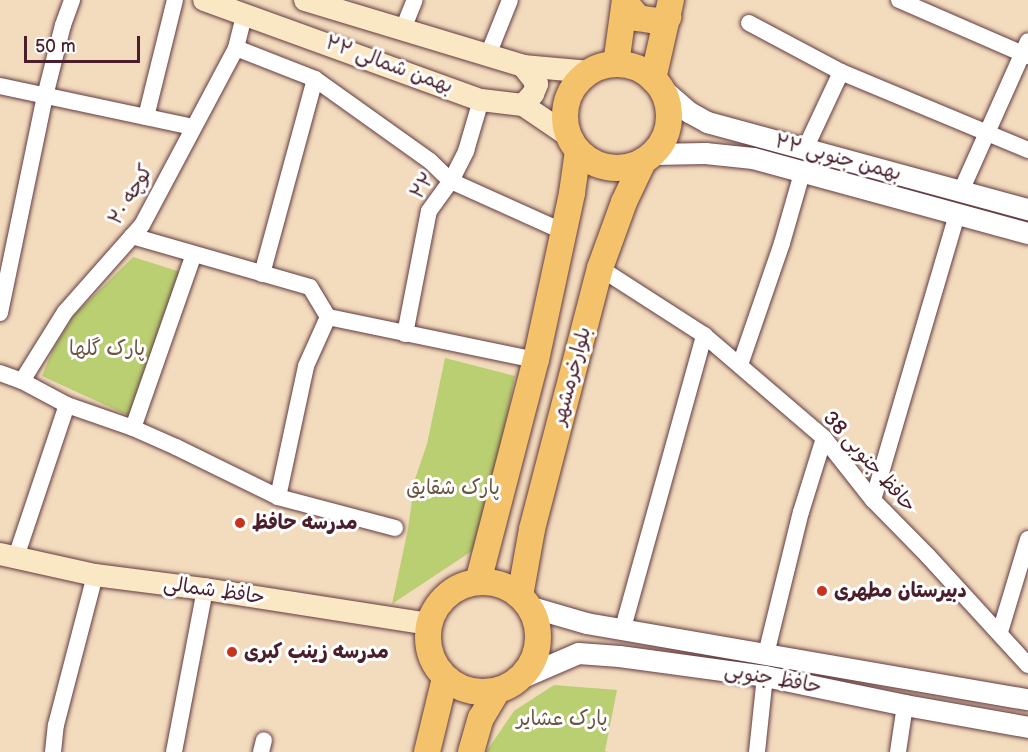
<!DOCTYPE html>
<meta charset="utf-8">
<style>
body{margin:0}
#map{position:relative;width:1028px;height:752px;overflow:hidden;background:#f3dbbd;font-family:"Balsamiq Sans","Playpen Sans Arabic",sans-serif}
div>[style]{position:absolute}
.green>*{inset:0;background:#bace72}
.roads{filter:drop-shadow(0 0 2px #633b41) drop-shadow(0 0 2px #633b41)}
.minor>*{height:16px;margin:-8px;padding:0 8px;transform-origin:8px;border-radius:8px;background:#fff}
.tertiary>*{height:21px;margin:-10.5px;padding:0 10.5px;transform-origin:10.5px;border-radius:10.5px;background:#fff}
.secondary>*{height:22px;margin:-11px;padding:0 11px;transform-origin:11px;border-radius:11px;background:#fae7c3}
.primary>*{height:26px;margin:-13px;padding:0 13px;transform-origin:13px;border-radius:13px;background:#f3c26a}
.primary>.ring{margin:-13px;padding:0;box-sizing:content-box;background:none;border:26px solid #f3c26a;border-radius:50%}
.dots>*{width:16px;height:16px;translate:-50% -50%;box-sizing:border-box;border:3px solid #fff;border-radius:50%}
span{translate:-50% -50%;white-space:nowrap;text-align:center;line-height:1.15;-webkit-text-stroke:6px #fff;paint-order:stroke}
.street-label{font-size:20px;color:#4a1f2b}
.park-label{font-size:20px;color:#6c5440}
.poi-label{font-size:20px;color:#4a1f2b;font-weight:700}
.left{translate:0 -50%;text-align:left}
.scale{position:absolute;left:24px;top:36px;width:116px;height:27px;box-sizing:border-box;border:3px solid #4a1f2b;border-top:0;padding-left:8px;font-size:18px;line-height:21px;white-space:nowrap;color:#4a1f2b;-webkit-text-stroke:4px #fff;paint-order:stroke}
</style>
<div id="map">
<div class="green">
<i style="clip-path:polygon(133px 257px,187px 274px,129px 416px,42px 376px,53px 349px,74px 315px)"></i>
<i style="clip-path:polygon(445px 358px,515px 376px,481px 545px,392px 604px,408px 529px,415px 479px,427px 444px)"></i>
<i style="clip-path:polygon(554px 685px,617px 690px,605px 751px,608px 752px,486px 752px,514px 711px)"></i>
</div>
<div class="roads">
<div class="minor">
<i style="left:899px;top:0;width:141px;rotate:23.5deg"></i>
<i style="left:749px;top:23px;width:104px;rotate:28deg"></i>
<i style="left:841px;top:72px;width:203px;rotate:22.6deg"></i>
<i style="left:403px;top:29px;width:31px;rotate:-68deg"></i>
<i style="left:236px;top:48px;width:85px;rotate:21.4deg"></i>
<i style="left:315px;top:79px;width:141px;rotate:35.5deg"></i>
<i style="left:430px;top:161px;width:29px;rotate:44deg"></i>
<i style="left:451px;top:181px;width:124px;rotate:24.3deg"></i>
<i style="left:488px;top:55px;width:59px;rotate:-68.2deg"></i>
<i style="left:0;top:86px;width:197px;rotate:12deg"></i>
<i style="left:146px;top:117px;width:121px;rotate:-76.1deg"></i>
<i style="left:805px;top:149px;width:85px;rotate:-64.9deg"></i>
<i style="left:961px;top:191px;width:164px;rotate:-65.9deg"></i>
<i style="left:132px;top:236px;width:185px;rotate:16deg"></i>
<i style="left:310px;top:287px;width:35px;rotate:59deg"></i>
<i style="left:328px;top:317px;width:212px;rotate:11.7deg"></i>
<i style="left:600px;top:268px;width:124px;rotate:32.8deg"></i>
<i style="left:704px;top:335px;width:158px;rotate:40.6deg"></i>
<i style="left:824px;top:438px;width:79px;rotate:51.7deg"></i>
<i style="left:873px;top:500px;width:78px;rotate:45.5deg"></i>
<i style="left:928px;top:556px;width:148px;rotate:47.5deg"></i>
<i style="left:262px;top:274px;width:202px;rotate:-74.8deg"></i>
<i style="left:0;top:313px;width:222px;rotate:-78.3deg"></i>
<i style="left:45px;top:96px;width:73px;rotate:-75.8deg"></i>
<i style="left:63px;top:25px;width:27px;rotate:-70deg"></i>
<i style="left:405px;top:334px;width:125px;rotate:-79deg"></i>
<i style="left:429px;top:211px;width:37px;rotate:-54deg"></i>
<i style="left:451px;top:181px;width:34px;rotate:-63deg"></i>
<i style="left:466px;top:151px;width:53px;rotate:-73.6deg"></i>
<i style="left:740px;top:365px;width:129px;rotate:-71deg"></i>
<i style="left:782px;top:243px;width:76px;rotate:-74deg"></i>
<i style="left:0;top:373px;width:23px;rotate:20deg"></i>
<i style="left:22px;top:381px;width:51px;rotate:28.1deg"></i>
<i style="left:67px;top:405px;width:70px;rotate:19.2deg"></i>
<i style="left:133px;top:428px;width:47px;rotate:23.8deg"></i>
<i style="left:176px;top:447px;width:114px;rotate:26.1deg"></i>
<i style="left:278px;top:497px;width:121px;rotate:14.8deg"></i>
<i style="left:22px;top:381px;width:81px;rotate:-58.1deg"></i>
<i style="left:65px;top:312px;width:116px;rotate:-48.5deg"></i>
<i style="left:142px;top:225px;width:200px;rotate:-62deg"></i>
<i style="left:236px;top:48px;width:36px;rotate:-76deg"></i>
<i style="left:133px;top:428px;width:184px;rotate:-70.7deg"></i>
<i style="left:278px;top:497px;width:134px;rotate:-77.9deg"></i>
<i style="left:306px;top:366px;width:54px;rotate:-65.8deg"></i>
<i style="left:873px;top:500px;width:298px;rotate:-73.6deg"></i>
<i style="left:16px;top:557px;width:160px;rotate:-71.5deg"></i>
<i style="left:623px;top:628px;width:304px;rotate:-74.5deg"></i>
<i style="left:1000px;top:632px;width:97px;rotate:-73.2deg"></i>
<i style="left:766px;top:654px;width:146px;rotate:-76.2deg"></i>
<i style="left:801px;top:512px;width:77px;rotate:-72.7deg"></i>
<i style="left:53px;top:752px;width:27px;rotate:-84deg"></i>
<i style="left:56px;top:725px;width:155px;rotate:-75.4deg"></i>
<i style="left:174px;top:752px;width:166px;rotate:-79.2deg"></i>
<i style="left:261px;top:752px;width:12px;rotate:-76deg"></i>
<i style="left:757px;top:752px;width:76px;rotate:-84deg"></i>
<i style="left:898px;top:752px;width:48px;rotate:-81.5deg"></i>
</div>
<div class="tertiary">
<i style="left:659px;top:86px;width:40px;rotate:41deg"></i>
<i style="left:689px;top:112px;width:21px;rotate:29deg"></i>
<i style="left:707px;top:122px;width:333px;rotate:15.2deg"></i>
<i style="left:653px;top:154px;width:52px;rotate:-1.1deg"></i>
<i style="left:705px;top:153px;width:48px;rotate:5.9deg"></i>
<i style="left:753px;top:158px;width:285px;rotate:15.3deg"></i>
<i style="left:528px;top:606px;width:60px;rotate:16.3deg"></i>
<i style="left:586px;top:623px;width:448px;rotate:9.8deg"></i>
<i style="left:520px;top:678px;width:63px;rotate:-23.3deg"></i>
<i style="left:578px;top:653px;width:41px;rotate:4.2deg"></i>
<i style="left:619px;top:656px;width:147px;rotate:7.8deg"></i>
<i style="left:765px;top:676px;width:143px;rotate:11.7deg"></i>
<i style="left:905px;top:705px;width:125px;rotate:10.1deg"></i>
</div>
<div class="secondary">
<i style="left:204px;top:0;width:294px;rotate:19.9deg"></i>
<i style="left:481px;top:100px;width:42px;rotate:6.8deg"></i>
<i style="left:523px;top:105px;width:55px;rotate:34deg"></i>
<i style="left:305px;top:0;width:228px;rotate:16.8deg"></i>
<i style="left:523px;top:66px;width:67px;rotate:5.1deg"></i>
<i style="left:523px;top:105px;width:15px;rotate:-48deg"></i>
<i style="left:533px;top:94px;width:11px;rotate:-68deg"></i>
<i style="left:537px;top:84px;width:23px;rotate:-128deg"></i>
<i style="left:0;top:554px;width:97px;rotate:12.5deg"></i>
<i style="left:95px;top:575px;width:111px;rotate:7.3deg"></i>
<i style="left:205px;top:589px;width:226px;rotate:8.9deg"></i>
</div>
<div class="primary">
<i style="left:625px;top:2px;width:21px;rotate:51deg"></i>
<i style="left:638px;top:18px;width:18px;rotate:9deg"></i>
<i style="left:656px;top:21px;width:13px;rotate:-18deg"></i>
<i style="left:616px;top:64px;width:65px;rotate:-82deg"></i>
<i class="ring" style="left:565px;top:64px;width:78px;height:78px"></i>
<i style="left:653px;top:79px;width:81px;rotate:-77.2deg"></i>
<i class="ring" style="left:428px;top:582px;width:84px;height:84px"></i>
<i style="left:478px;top:582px;width:229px;rotate:-75.4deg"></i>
<i style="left:536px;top:360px;width:171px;rotate:-77.8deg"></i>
<i style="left:572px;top:193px;width:42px;rotate:-81.9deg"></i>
<i style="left:520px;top:596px;width:68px;rotate:-79.8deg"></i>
<i style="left:532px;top:529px;width:270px;rotate:-75.4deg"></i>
<i style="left:600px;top:268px;width:70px;rotate:-70deg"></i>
<i style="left:624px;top:202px;width:44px;rotate:-64.6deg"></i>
<i style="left:427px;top:752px;width:76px;rotate:-76.3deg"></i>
<i style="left:471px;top:752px;width:35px;rotate:-74deg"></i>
<i style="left:481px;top:718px;width:31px;rotate:-59deg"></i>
</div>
</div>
<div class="dots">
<i style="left:240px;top:523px;background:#c8321e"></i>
<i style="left:822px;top:591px;background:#c8321e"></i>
<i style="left:232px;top:652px;background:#c8321e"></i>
</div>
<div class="street-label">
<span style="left:389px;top:65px;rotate:20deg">۲۲ بهمن شمالی</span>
<span style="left:838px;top:158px;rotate:15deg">۲۲ بهمن جنوبی</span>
<span style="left:423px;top:186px;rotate:-57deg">۲۲</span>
<span style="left:131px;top:195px;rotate:-59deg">کوچه ۲۰</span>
<span style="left:572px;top:376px;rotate:-75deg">بلوارخرمشهر</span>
<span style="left:869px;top:462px;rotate:48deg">حافظ جنوبی 38</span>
<span style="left:214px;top:591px;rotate:8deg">حافظ شمالی</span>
<span style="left:773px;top:679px;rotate:10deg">حافظ جنوبی</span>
</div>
<div class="park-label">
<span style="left:107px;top:349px">پارک گلها</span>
<span style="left:453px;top:488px">پارک شقایق</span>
<span style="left:562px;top:719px">پارک عشایر</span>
</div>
<div class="poi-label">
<span class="left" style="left:252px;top:523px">مدرسه حافظ</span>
<span class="left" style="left:834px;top:591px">دبیرستان مطهری</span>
<span class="left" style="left:244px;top:652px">مدرسه زینب کبری</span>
</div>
<div class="scale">50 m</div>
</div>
